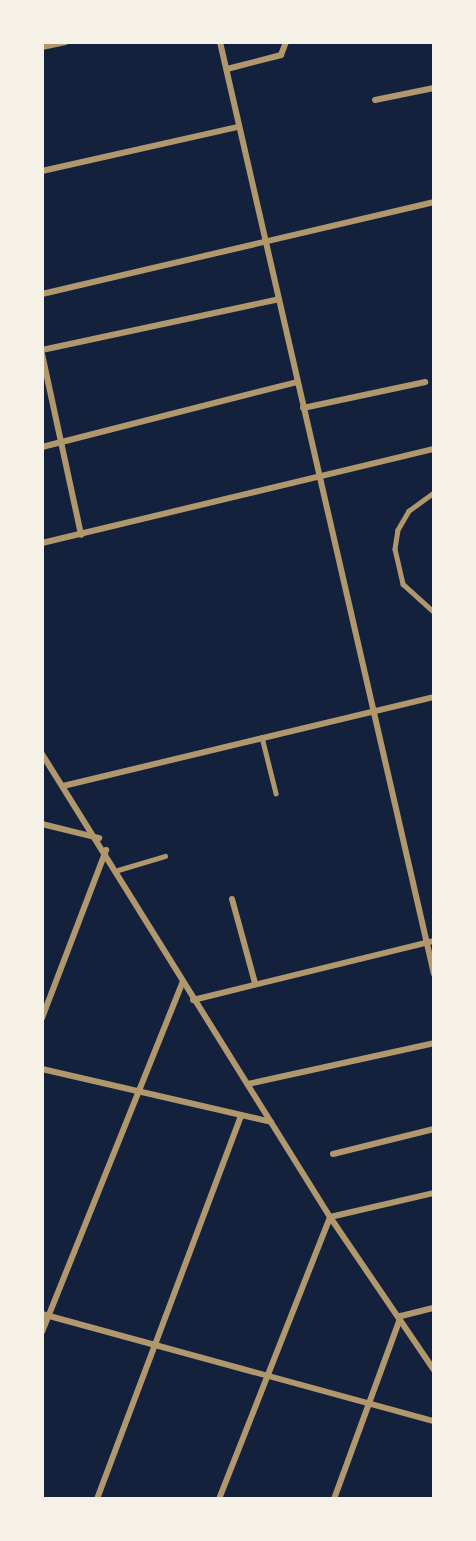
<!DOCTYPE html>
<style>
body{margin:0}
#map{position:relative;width:476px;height:1541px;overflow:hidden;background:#14213d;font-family:"Roboto Condensed",sans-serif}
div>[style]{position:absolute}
.service>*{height:4.5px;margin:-2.25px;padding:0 2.25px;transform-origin:2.25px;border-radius:2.25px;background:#b1986c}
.minor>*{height:6px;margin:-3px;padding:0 3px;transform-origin:3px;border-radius:3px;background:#b1986c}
span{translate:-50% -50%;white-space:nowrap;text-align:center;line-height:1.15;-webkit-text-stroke:4.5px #f6f1e7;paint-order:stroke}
.frame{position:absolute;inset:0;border:44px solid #f6f1e7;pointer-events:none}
</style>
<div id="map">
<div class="service">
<i style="left:434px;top:493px;width:31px;rotate:144deg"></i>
<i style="left:409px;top:511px;width:22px;rotate:120deg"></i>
<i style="left:398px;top:530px;width:19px;rotate:99deg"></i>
<i style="left:395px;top:549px;width:36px;rotate:77deg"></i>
<i style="left:403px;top:584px;width:42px;rotate:42.1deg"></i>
<i style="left:262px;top:737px;width:58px;rotate:76deg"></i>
<i style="left:118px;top:870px;width:49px;rotate:-16.6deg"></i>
</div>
<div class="minor">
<i style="left:220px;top:42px;width:956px;rotate:77.07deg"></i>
<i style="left:42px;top:47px;width:24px;rotate:-12deg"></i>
<i style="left:227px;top:69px;width:56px;rotate:-14.5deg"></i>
<i style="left:281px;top:55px;width:14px;rotate:-69deg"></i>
<i style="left:375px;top:100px;width:60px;rotate:-11.5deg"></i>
<i style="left:42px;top:171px;width:201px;rotate:-12.7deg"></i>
<i style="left:42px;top:294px;width:403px;rotate:-13.2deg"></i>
<i style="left:42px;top:350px;width:242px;rotate:-12.1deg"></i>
<i style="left:42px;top:354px;width:185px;rotate:77.8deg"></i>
<i style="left:303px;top:408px;width:125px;rotate:-12deg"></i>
<i style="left:42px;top:447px;width:263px;rotate:-14.3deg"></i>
<i style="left:42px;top:543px;width:403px;rotate:-13.5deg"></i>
<i style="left:42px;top:754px;width:545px;rotate:58.12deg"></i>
<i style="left:330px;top:1217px;width:185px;rotate:55.8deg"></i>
<i style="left:63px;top:786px;width:382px;rotate:-13.5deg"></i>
<i style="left:42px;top:824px;width:59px;rotate:13.8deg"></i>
<i style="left:232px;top:899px;width:87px;rotate:74.7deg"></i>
<i style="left:193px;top:1000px;width:248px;rotate:-13.8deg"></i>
<i style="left:42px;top:1018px;width:180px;rotate:-69.1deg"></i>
<i style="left:42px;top:1069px;width:235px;rotate:13deg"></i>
<i style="left:248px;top:1084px;width:190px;rotate:-12.4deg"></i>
<i style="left:333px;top:1154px;width:104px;rotate:-13.9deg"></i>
<i style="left:42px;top:1314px;width:406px;rotate:15.3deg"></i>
<i style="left:42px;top:1332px;width:377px;rotate:-68.1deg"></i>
<i style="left:97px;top:1499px;width:409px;rotate:-69.4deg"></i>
<i style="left:219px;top:1499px;width:303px;rotate:-68.5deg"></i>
<i style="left:330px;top:1217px;width:107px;rotate:-13deg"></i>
<i style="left:334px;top:1499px;width:195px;rotate:-69.9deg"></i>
<i style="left:401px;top:1316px;width:34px;rotate:-14deg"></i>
</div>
<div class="frame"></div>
</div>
